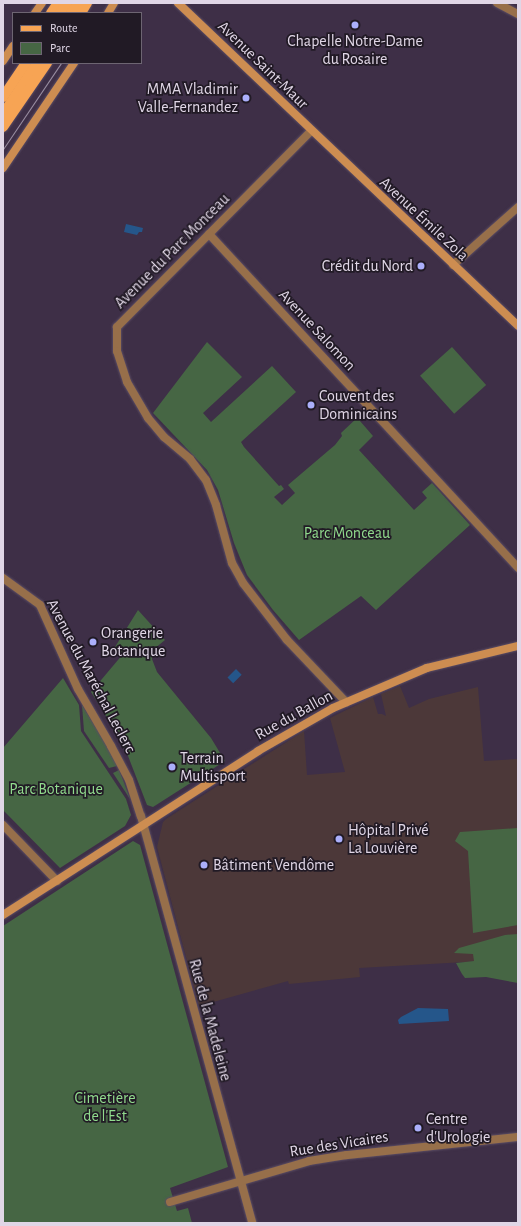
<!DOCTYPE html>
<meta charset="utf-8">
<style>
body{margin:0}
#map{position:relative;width:521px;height:1226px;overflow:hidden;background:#3e2f47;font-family:"Alegreya Sans",sans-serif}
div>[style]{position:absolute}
.medical>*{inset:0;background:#4c3839}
.green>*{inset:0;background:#466644;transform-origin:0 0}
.water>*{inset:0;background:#25568a;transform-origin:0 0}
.roads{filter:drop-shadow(0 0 1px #5b4d64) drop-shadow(0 0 1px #5b4d64)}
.street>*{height:8px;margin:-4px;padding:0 4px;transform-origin:4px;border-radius:4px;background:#976f4a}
.secondary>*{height:8px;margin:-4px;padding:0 4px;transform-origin:4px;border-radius:4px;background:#cd8d51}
.primary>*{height:10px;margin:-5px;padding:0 5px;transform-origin:5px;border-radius:5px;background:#f7a454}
.tram>*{height:1px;margin:-0.5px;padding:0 0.5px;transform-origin:0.5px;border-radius:0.5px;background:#9a8ea2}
.dots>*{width:11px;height:11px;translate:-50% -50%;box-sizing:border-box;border:2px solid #211a25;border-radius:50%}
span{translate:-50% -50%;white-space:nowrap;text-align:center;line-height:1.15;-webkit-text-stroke:3.5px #211a25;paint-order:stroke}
.poi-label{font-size:16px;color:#e0d6e6}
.right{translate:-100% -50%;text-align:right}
.left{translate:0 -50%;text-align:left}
.street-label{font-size:16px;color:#e0d6e6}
.park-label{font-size:16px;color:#91db8d}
.frame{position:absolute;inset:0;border:4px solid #e0d6e6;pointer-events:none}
.legend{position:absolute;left:12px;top:12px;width:130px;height:52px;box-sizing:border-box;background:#211a25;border:1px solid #6d6572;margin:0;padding:5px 7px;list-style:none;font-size:12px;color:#e0d6e6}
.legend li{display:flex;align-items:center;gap:8px;height:20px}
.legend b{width:20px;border:1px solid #6d6572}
</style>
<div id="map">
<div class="medical">
<i style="clip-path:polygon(400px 686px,409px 708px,429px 699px,478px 687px,484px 761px,518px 759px,518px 959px,359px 968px,360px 977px,289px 984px,288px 981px,199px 1006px,157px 847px,163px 822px,166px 819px,222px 783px,304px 731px,307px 775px,345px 772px,330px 718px,373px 697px,378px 714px,382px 714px,386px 716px,381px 694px)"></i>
</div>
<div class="green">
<i style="clip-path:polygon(207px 342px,242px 377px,203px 413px,211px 422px,272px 366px,296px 392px,241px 442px,244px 447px,279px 486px,281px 485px,284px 489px,274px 497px,282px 505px,295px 493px,288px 485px,335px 445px,342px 436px,341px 433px,359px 416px,362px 419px,360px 421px,373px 436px,359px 450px,414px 510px,427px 498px,422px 492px,432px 483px,470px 525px,376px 610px,361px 596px,299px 640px,273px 610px,247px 575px,234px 543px,218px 490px,207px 470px,153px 413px)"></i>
<i style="left:452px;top:347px;width:51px;height:43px;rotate:48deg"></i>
<i style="clip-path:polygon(138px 610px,165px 640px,154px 649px,152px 659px,157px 672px,211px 738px,225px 761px,153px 807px,147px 805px,123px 743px,91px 692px,123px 654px,115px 647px)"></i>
<i style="clip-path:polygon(63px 678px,79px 705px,81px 731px,126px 799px,131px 815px,125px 826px,60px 868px,3px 810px,3px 748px)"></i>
<i style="clip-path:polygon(82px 705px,109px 749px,117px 766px,109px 768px,84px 731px)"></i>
<i style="clip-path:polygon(119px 770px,123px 780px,130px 799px,113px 773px)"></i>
<i style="clip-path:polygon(518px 828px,518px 925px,473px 933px,468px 851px,455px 841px,460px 832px)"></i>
<i style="clip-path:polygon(133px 841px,140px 845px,228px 1167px,170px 1188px,177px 1211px,188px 1208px,192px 1223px,3px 1223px,3px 926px)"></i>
<i style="clip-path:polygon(518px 934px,518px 983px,486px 977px,465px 978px,462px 974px,456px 963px,474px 961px,473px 954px,454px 953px,459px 948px,505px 935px)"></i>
</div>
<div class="water">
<i style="clip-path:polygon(126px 224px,143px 228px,142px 232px,139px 232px,137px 235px,124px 232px)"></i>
<i style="left:236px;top:669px;width:8px;height:12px;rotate:45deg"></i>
<i style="clip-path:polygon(418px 1008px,448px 1009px,449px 1021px,399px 1024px,398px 1020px,401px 1017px)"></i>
</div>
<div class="roads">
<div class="street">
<i style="left:497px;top:3px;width:24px;rotate:28deg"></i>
<i style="left:311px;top:131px;width:276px;rotate:134.7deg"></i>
<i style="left:117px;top:327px;width:24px;rotate:90deg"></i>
<i style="left:117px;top:351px;width:33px;rotate:72deg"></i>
<i style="left:127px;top:382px;width:42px;rotate:59.7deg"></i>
<i style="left:148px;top:418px;width:25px;rotate:50deg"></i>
<i style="left:164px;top:437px;width:34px;rotate:40deg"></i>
<i style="left:190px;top:459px;width:26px;rotate:53deg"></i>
<i style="left:206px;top:480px;width:27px;rotate:68deg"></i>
<i style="left:216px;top:505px;width:60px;rotate:74.6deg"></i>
<i style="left:232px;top:563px;width:23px;rotate:61deg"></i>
<i style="left:243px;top:583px;width:72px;rotate:52.3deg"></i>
<i style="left:287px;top:640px;width:86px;rotate:46.4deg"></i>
<i style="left:209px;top:234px;width:455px;rotate:47.2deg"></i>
<i style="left:453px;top:265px;width:87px;rotate:-41.7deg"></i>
<i style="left:3px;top:578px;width:46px;rotate:36.1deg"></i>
<i style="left:40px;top:605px;width:92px;rotate:65.7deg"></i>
<i style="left:78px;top:689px;width:66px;rotate:59.9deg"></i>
<i style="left:111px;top:746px;width:38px;rotate:62deg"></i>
<i style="left:129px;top:780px;width:38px;rotate:72deg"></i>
<i style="left:141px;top:816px;width:422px;rotate:74.7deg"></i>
<i style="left:3px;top:825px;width:78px;rotate:46deg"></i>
<i style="left:170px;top:1202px;width:145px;rotate:-16.4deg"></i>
<i style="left:309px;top:1161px;width:38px;rotate:-9deg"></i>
<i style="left:347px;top:1155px;width:172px;rotate:-6deg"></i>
</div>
<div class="secondary">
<i style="left:178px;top:3px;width:469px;rotate:43.5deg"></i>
<i style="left:35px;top:13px;width:12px;rotate:-55deg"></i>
<i style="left:108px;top:13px;width:12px;rotate:-59deg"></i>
<i style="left:3px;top:61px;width:18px;rotate:-56deg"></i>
<i style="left:3px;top:168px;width:127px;rotate:-55.9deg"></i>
<i style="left:3px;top:915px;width:303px;rotate:-32.7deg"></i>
<i style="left:258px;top:751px;width:86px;rotate:-29.8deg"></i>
<i style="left:333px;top:708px;width:102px;rotate:-23.1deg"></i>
<i style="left:427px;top:668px;width:94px;rotate:-13.6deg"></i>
</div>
<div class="primary">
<i style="left:51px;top:13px;width:12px;rotate:-55deg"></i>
<i style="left:60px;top:13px;width:12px;rotate:-55deg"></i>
<i style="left:71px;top:13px;width:12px;rotate:-55deg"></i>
<i style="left:81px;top:13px;width:12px;rotate:-59deg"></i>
<i style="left:3px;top:97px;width:41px;rotate:-55.9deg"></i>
<i style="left:3px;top:114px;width:61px;rotate:-56.3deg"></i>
<i style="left:3px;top:127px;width:78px;rotate:-55.5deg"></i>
</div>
</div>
<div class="tram">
<i style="left:3px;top:149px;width:104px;rotate:-56deg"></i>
</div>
<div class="dots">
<i style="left:355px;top:25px;background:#abaffb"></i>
<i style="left:246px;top:98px;background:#abaffb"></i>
<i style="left:421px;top:266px;background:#abaffb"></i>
<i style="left:311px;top:405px;background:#abaffb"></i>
<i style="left:93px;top:642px;background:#abaffb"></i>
<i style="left:172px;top:767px;background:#abaffb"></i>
<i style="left:339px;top:839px;background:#abaffb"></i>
<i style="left:204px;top:865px;background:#abaffb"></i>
<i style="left:418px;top:1128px;background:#abaffb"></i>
</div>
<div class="poi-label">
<span style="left:355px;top:50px">Chapelle Notre-Dame<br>du Rosaire</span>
<span class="right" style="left:238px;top:98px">MMA Vladimir<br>Valle-Fernandez</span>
<span class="right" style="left:413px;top:266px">Crédit du Nord</span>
<span class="left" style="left:319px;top:405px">Couvent des<br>Dominicains</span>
<span class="left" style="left:101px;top:642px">Orangerie<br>Botanique</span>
<span class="left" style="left:180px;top:767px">Terrain<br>Multisport</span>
<span class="left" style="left:348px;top:839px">Hôpital Privé<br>La Louvière</span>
<span class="left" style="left:213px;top:865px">Bâtiment Vendôme</span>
<span class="left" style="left:426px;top:1128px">Centre<br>d'Urologie</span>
</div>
<div class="street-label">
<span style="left:263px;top:65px;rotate:44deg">Avenue Saint-Maur</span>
<span style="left:424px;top:219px;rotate:43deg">Avenue Émile Zola</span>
<span style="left:172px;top:251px;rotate:-45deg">Avenue du Parc Monceau</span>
<span style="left:317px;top:330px;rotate:47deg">Avenue Salomon</span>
<span style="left:91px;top:676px;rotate:62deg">Avenue du Maréchal Leclerc</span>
<span style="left:294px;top:715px;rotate:-29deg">Rue du Ballon</span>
<span style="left:210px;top:1020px;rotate:75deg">Rue de la Madeleine</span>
<span style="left:339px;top:1144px;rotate:-9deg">Rue des Vicaires</span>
</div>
<div class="park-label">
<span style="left:347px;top:533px">Parc Monceau</span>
<span style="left:56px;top:789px">Parc Botanique</span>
<span style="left:105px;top:1107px">Cimetière<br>de l'Est</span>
</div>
<div class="frame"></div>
<ul class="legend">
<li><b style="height:5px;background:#f7a454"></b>Route</li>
<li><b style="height:11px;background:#466644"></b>Parc</li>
</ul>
</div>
